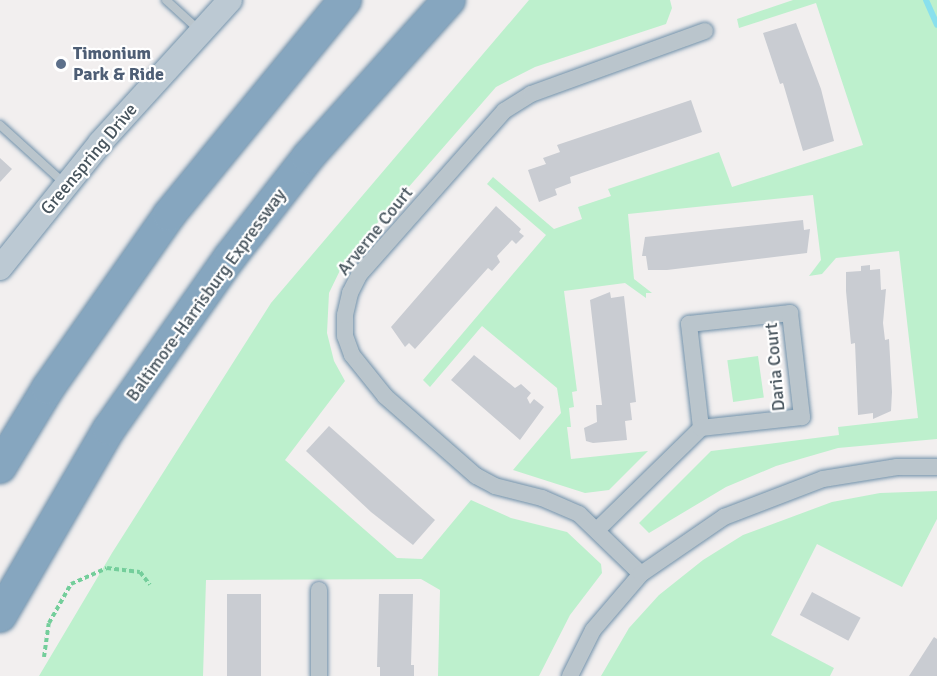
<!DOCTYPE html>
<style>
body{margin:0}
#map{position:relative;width:937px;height:676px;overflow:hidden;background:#f2efef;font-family:Signika,sans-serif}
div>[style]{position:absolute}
.green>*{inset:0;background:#bdf0cd;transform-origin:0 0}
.stream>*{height:6px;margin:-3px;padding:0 3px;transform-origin:3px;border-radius:3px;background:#89e0ed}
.building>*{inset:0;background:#c9ccd2;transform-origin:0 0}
.path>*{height:4px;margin-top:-2px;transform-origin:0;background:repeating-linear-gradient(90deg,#74ce9b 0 4.5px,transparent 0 7.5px)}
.roads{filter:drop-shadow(0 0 2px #7191aa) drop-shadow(0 0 2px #7191aa)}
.lane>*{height:8px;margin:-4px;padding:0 4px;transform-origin:4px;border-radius:4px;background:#bac5cc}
.street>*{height:16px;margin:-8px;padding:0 8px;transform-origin:8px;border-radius:8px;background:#bac5cc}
.secondary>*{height:24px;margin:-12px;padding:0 12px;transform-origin:12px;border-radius:12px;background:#bcc9d3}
.highway>*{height:32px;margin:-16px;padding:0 16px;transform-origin:16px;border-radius:16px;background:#86a6bf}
.dots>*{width:16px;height:16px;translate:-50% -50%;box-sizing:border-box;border:3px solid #fff;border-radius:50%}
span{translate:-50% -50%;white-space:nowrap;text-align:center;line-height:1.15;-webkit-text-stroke:4.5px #fff;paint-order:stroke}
.service-label{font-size:18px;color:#4e5e75;font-weight:700}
.left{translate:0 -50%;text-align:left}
.street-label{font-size:18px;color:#47545d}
</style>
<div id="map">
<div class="green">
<i style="clip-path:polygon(529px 0,670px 0,672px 8px,666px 24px,535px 67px,496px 87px,345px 260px,329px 293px,327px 333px,334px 361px,345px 381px,285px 460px,397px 558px,422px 559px,471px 500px,511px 518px,567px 532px,601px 564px,602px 573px,570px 615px,539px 676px,438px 676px,440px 590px,421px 579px,206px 580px,203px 676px,39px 676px,112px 553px,271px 303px)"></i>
<i style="clip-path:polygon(793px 0,937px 0,937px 439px,838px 448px,776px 466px,726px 487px,649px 533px,639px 523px,711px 451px,839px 435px,838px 427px,918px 418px,899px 251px,836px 258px,822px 274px,809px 276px,821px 260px,813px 195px,628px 214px,634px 279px,652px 293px,646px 293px,646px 298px,625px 283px,564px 291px,577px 391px,572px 392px,574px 407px,569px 408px,571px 427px,567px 427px,571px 459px,648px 451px,609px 490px,585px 493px,513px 470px,561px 413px,557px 388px,482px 326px,430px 387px,423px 380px,546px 235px,487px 184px,493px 177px,554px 229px,582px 219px,578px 207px,611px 196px,608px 189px,719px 152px,732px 187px,863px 145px,816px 3px,739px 28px,737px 19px)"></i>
<i style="left:758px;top:356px;width:42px;height:31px;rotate:82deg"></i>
<i style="clip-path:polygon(937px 491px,937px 519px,902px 587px,817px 544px,771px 635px,834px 668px,830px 676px,601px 676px,629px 628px,659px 595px,703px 560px,743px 535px,832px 502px,880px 493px)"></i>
</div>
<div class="stream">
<i style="left:926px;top:0;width:27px;rotate:66deg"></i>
</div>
<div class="building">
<i style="clip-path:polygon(796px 23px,821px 89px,834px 141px,803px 151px,783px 83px,780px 84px,763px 33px)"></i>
<i style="clip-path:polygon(691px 100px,702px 132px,570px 177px,571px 183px,555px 189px,557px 195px,539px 202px,528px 170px,546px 164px,543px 158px,560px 152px,557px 145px)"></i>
<i style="clip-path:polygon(0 158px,12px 169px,0 182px)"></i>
<i style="clip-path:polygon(496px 206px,521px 229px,519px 232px,524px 236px,516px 244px,512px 240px,497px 256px,500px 262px,492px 271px,488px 268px,415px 349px,409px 343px,405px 347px,391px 327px)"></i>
<i style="clip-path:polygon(803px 220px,804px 230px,810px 229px,807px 253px,667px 270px,648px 270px,646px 256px,642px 256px,645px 237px)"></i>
<i style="clip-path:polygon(870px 265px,870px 270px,880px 269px,881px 290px,886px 289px,883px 323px,885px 340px,889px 339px,892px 392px,891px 411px,873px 419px,873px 413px,858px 415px,855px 343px,851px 344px,846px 291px,846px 272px,861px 271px,861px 266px)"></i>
<i style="clip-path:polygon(610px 292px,611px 298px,624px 296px,636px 402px,630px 403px,632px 420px,625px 421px,627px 440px,593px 443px,586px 441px,584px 428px,597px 422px,596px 405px,602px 405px,590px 300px)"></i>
<i style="clip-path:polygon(474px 355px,515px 388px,521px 384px,531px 393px,527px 398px,530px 404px,534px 399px,544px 407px,520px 440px,451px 380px)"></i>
<i style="clip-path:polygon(329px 426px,435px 520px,413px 545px,371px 512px,306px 451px)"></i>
<i style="left:812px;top:592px;width:55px;height:26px;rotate:28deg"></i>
<i style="left:227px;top:594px;width:34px;height:82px"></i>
<i style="clip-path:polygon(379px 594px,413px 594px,411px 665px,414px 665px,414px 676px,380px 676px,380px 667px,377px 667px)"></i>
<i style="clip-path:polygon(934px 637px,937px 639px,937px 676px,909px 676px)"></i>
</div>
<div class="path">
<i style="left:44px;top:657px;width:34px;rotate:-82deg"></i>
<i style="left:49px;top:623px;width:45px;rotate:-60.6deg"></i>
<i style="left:71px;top:584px;width:39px;rotate:-24deg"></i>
<i style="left:107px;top:568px;width:33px;rotate:7deg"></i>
<i style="left:140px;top:572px;width:16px;rotate:52deg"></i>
</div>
<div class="roads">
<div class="lane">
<i style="left:166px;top:0;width:45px;rotate:42.3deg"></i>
<i style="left:0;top:125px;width:86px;rotate:42.2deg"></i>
</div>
<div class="street">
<i style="left:597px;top:530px;width:146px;rotate:-44.4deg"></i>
<i style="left:701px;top:428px;width:105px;rotate:-96.6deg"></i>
<i style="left:689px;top:324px;width:102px;rotate:-6.2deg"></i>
<i style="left:790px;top:313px;width:105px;rotate:83.4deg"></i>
<i style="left:802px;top:417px;width:102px;rotate:173.8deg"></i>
<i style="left:641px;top:574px;width:86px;rotate:-135.9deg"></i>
<i style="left:579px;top:514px;width:40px;rotate:-156.6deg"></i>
<i style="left:542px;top:498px;width:49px;rotate:-165.7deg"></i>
<i style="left:495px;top:486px;width:21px;rotate:-152deg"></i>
<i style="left:476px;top:476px;width:121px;rotate:-138.7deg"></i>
<i style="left:385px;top:396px;width:53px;rotate:-128.8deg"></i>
<i style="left:352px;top:355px;width:20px;rotate:-110deg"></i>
<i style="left:345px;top:336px;width:21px;rotate:-90deg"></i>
<i style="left:345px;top:315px;width:23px;rotate:-77deg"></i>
<i style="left:350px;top:293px;width:20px;rotate:-63deg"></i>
<i style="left:359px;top:275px;width:219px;rotate:-48.5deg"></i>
<i style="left:504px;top:111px;width:32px;rotate:-32deg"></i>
<i style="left:531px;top:94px;width:185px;rotate:-19.9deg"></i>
<i style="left:319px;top:676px;width:86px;rotate:-90deg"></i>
<i style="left:570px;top:676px;width:51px;rotate:-63.4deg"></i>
<i style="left:593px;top:630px;width:74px;rotate:-49.4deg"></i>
<i style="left:641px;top:574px;width:101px;rotate:-34.5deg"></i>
<i style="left:724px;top:517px;width:106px;rotate:-21deg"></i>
<i style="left:823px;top:479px;width:75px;rotate:-9.2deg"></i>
<i style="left:897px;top:467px;width:40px"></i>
</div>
<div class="secondary">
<i style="left:0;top:268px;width:160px;rotate:-51.3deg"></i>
<i style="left:100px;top:143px;width:193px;rotate:-47.7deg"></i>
</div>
<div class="highway">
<i style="left:0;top:467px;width:92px;rotate:-58.7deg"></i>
<i style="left:48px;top:388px;width:211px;rotate:-55deg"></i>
<i style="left:169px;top:215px;width:278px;rotate:-50.7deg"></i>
<i style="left:0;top:616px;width:216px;rotate:-59.8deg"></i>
<i style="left:109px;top:429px;width:210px;rotate:-54.9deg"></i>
<i style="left:230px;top:257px;width:127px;rotate:-52deg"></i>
<i style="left:308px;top:157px;width:211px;rotate:-48.1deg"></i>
</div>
</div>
<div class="dots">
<i style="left:61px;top:64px;background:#5c6f8a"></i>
</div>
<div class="service-label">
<span class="left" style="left:73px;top:64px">Timonium<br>Park &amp; Ride</span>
</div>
<div class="street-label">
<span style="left:89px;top:159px;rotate:-50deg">Greenspring Drive</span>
<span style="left:375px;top:231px;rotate:-51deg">Arverne Court</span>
<span style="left:206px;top:295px;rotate:-54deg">Baltimore-Harrisburg Expressway</span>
<span style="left:775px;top:367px;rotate:-95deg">Daria Court</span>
</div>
</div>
